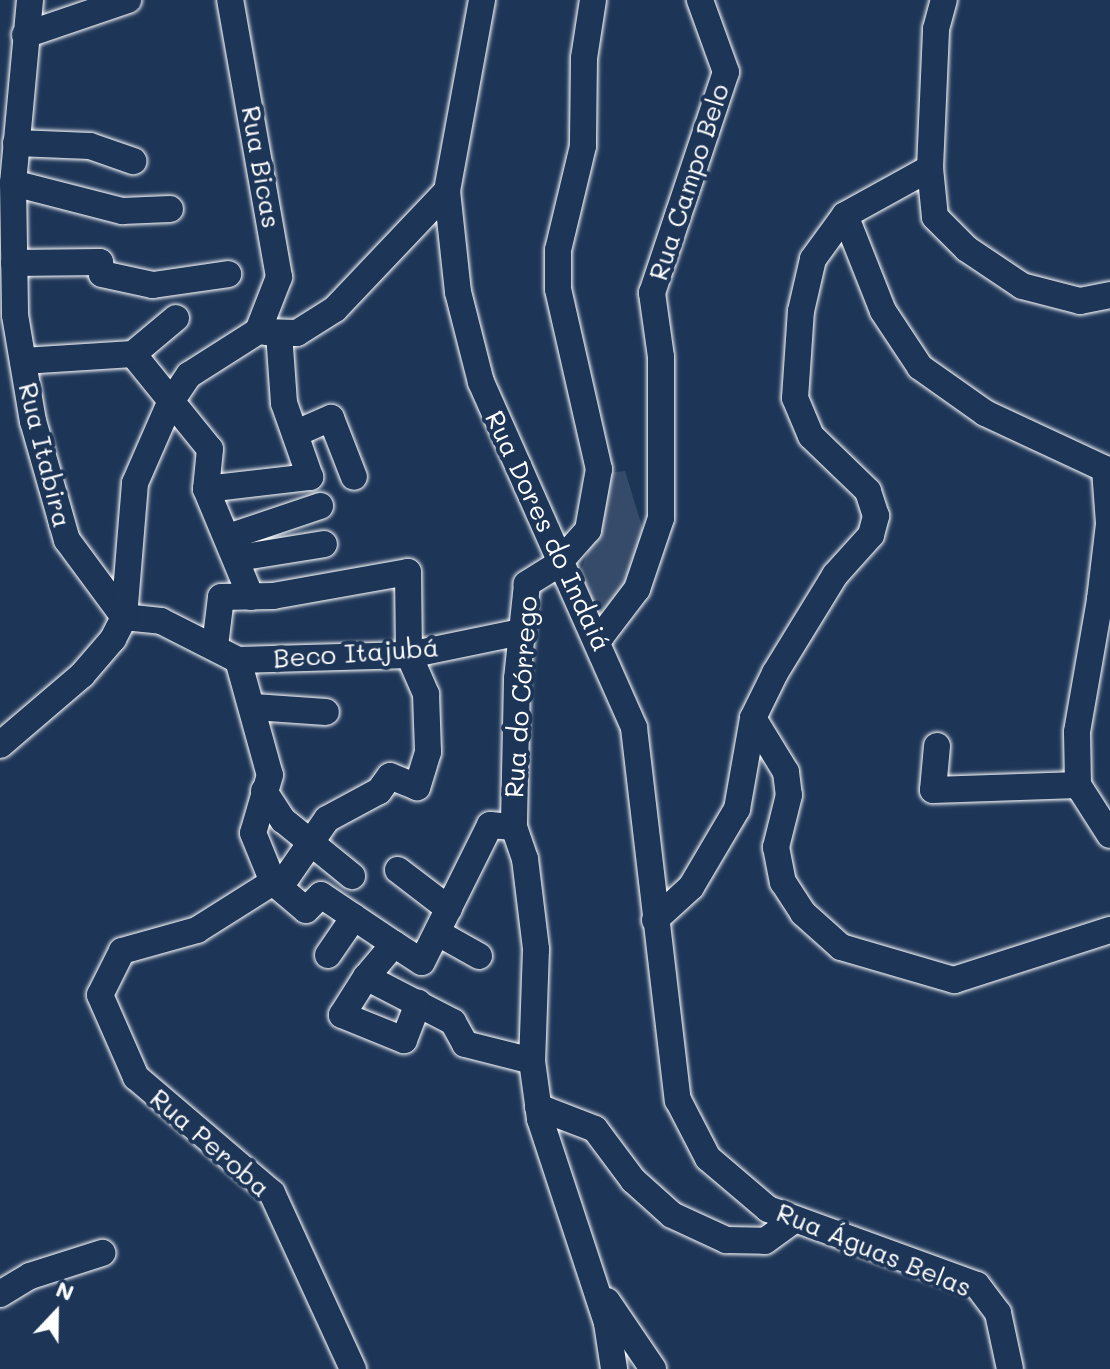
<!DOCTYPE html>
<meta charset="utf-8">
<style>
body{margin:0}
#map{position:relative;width:1110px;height:1369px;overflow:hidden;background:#1d3557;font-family:Mali,sans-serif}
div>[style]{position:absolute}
.green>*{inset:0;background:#364b69}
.roads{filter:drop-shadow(0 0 2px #fff) drop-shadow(0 0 2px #fff)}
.minor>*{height:26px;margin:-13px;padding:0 13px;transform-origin:13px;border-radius:13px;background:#1d3557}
span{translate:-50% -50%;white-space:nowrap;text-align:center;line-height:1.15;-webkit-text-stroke:8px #1d3557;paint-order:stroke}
.street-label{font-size:26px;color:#fff}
.north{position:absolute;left:16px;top:1273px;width:80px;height:80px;-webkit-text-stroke:6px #1d3557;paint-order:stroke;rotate:22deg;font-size:22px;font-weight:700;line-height:32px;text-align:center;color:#fff}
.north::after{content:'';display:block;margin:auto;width:28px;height:36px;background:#fff;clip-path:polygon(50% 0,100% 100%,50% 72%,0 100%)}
</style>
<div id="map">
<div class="green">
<i style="clip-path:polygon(625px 471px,648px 546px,601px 622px,580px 573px,606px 502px,606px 473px)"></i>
</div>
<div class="roads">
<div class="minor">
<i style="left:30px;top:0;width:184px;rotate:95.3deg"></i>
<i style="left:13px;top:183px;width:132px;rotate:89.1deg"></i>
<i style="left:15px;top:315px;width:108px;rotate:80.4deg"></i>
<i style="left:33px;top:421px;width:124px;rotate:74.1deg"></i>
<i style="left:67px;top:540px;width:96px;rotate:53.5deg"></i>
<i style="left:482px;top:0;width:194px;rotate:100.4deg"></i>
<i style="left:447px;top:191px;width:102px;rotate:83.8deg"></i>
<i style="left:458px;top:292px;width:93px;rotate:75.7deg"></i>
<i style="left:481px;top:382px;width:378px;rotate:66.1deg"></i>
<i style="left:634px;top:728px;width:375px;rotate:83.3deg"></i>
<i style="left:678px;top:1100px;width:65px;rotate:62.7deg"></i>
<i style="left:708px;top:1158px;width:79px;rotate:40.4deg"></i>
<i style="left:768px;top:1209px;width:222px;rotate:20deg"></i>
<i style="left:977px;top:1285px;width:35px;rotate:53deg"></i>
<i style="left:998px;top:1313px;width:57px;rotate:77.9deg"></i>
<i style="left:593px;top:0;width:59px;rotate:98.8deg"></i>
<i style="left:584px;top:58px;width:88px;rotate:90.7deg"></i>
<i style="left:583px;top:146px;width:107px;rotate:103.5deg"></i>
<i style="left:558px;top:250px;width:39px;rotate:90deg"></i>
<i style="left:558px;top:289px;width:185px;rotate:77.2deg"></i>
<i style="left:599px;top:469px;width:62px;rotate:100.2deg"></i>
<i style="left:588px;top:530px;width:47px;rotate:131.5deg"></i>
<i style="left:557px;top:565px;width:36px;rotate:148deg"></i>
<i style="left:527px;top:584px;width:96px;rotate:96deg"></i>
<i style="left:517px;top:679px;width:148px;rotate:91.2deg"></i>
<i style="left:514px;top:827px;width:34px;rotate:71deg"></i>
<i style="left:525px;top:859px;width:91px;rotate:83deg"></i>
<i style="left:536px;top:949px;width:112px;rotate:92deg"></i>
<i style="left:532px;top:1061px;width:59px;rotate:82.1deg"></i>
<i style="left:540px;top:1119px;width:215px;rotate:71.8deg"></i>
<i style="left:607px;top:1323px;width:47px;rotate:81.3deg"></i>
<i style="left:25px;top:35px;width:109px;rotate:-18.8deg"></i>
<i style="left:16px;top:143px;width:74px;rotate:2.3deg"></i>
<i style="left:90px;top:146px;width:46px;rotate:19.2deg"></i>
<i style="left:930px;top:168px;width:49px;rotate:84.2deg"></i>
<i style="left:935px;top:217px;width:45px;rotate:45deg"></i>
<i style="left:967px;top:249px;width:66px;rotate:33.9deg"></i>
<i style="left:1022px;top:286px;width:60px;rotate:14.5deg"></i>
<i style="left:1080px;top:301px;width:31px;rotate:-11deg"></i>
<i style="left:13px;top:183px;width:113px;rotate:14.4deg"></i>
<i style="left:122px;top:211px;width:48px;rotate:-2.4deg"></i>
<i style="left:845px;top:215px;width:103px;rotate:68.4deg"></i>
<i style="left:883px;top:311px;width:67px;rotate:56.5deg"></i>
<i style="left:920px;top:367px;width:80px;rotate:35.3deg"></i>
<i style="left:985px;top:413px;width:132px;rotate:25deg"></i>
<i style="left:1105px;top:469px;width:55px;rotate:85.8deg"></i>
<i style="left:1109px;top:524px;width:77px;rotate:96.8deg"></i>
<i style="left:14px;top:263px;width:86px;rotate:-0.7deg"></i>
<i style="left:100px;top:262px;width:12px;rotate:81deg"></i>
<i style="left:102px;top:274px;width:52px;rotate:12.2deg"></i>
<i style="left:153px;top:285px;width:76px;rotate:-8.3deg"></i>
<i style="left:265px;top:332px;width:32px;rotate:2deg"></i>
<i style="left:297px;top:333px;width:45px;rotate:-32.3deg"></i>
<i style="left:335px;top:309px;width:163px;rotate:-46.5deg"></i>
<i style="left:133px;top:354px;width:122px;rotate:51deg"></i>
<i style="left:210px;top:449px;width:40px;rotate:95.7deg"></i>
<i style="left:206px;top:489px;width:117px;rotate:67.4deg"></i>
<i style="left:23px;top:361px;width:110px;rotate:-3.6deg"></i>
<i style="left:133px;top:354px;width:56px;rotate:-39.9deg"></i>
<i style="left:299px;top:432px;width:35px;rotate:-24deg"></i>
<i style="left:331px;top:418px;width:63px;rotate:68.7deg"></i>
<i style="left:206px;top:489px;width:105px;rotate:-6.6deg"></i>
<i style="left:310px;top:477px;width:78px;rotate:-109.4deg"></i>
<i style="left:284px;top:403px;width:70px;rotate:-94.1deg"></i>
<i style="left:231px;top:536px;width:94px;rotate:-18.6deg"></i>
<i style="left:238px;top:558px;width:87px;rotate:-9.2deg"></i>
<i style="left:1108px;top:586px;width:16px;rotate:120deg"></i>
<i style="left:1100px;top:600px;width:134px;rotate:99.9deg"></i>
<i style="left:1077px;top:732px;width:53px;rotate:88.9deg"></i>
<i style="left:1078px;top:785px;width:59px;rotate:57.4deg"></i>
<i style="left:124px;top:617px;width:37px;rotate:6deg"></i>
<i style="left:161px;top:621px;width:86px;rotate:26.9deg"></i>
<i style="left:238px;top:660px;width:119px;rotate:74.5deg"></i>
<i style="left:270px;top:775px;width:60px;rotate:106.3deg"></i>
<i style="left:253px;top:833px;width:53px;rotate:67.8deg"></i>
<i style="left:273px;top:882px;width:43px;rotate:40.3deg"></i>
<i style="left:306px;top:910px;width:21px;rotate:-45deg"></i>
<i style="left:321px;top:895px;width:88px;rotate:33.9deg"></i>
<i style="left:394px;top:944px;width:43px;rotate:130.3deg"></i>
<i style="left:366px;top:977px;width:98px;rotate:27.3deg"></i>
<i style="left:453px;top:1022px;width:25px;rotate:61deg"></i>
<i style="left:465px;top:1044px;width:69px;rotate:14.2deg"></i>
<i style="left:599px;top:639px;width:63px;rotate:-52.8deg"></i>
<i style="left:637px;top:589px;width:75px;rotate:-71.3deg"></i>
<i style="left:661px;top:518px;width:161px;rotate:-90deg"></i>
<i style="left:661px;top:357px;width:65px;rotate:-98deg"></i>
<i style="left:652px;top:293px;width:233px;rotate:-71.5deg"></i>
<i style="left:726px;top:72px;width:77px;rotate:-109.9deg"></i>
<i style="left:215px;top:646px;width:49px;rotate:-83deg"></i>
<i style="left:221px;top:597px;width:52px;rotate:-1.1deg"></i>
<i style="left:273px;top:596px;width:137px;rotate:-10.1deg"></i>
<i style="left:408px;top:572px;width:83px;rotate:89.3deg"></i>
<i style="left:409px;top:655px;width:43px;rotate:66.4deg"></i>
<i style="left:426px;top:694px;width:58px;rotate:88deg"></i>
<i style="left:428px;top:752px;width:37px;rotate:107deg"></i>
<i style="left:417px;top:787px;width:29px;rotate:-158deg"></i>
<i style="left:390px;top:776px;width:19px;rotate:126deg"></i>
<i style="left:379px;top:791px;width:59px;rotate:151.7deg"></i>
<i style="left:327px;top:819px;width:83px;rotate:124.7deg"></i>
<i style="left:238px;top:660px;width:171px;rotate:-1.7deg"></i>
<i style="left:409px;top:655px;width:114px;rotate:-11.6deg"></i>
<i style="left:254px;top:707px;width:72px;rotate:4deg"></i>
<i style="left:753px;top:718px;width:63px;rotate:58.6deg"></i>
<i style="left:786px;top:772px;width:23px;rotate:83deg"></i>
<i style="left:789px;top:795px;width:54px;rotate:104deg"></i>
<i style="left:776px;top:847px;width:36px;rotate:79deg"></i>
<i style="left:783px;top:882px;width:37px;rotate:57deg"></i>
<i style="left:803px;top:913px;width:51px;rotate:41.8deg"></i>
<i style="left:841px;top:947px;width:118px;rotate:16.3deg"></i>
<i style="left:954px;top:980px;width:164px;rotate:-17.8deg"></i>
<i style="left:0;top:745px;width:108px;rotate:-40.5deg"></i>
<i style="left:82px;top:675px;width:48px;rotate:-49.3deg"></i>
<i style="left:113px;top:639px;width:25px;rotate:-63deg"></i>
<i style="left:124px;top:617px;width:134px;rotate:-85.3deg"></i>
<i style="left:135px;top:483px;width:87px;rotate:-66.4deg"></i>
<i style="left:170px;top:403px;width:34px;rotate:-56deg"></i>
<i style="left:189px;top:375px;width:82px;rotate:-32.5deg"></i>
<i style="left:258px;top:331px;width:58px;rotate:-68.7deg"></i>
<i style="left:279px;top:277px;width:281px;rotate:-100deg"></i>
<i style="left:937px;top:746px;width:44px;rotate:95.2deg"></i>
<i style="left:933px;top:790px;width:145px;rotate:-2deg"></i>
<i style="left:264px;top:791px;width:35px;rotate:57deg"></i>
<i style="left:283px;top:820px;width:89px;rotate:39.1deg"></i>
<i style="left:398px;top:870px;width:64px;rotate:37.4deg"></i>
<i style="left:273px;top:882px;width:90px;rotate:147.7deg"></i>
<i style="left:197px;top:930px;width:78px;rotate:164.4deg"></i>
<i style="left:122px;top:951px;width:49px;rotate:116.6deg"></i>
<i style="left:100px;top:995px;width:90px;rotate:66.3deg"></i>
<i style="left:136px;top:1077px;width:179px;rotate:40.5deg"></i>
<i style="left:272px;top:1193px;width:194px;rotate:65.3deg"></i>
<i style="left:655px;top:920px;width:49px;rotate:-42.5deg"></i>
<i style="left:691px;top:887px;width:91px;rotate:-59.5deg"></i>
<i style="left:737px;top:809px;width:92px;rotate:-80deg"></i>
<i style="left:753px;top:718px;width:50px;rotate:-63.9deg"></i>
<i style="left:775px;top:673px;width:115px;rotate:-58.5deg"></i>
<i style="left:835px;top:575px;width:54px;rotate:-48deg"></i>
<i style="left:871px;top:535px;width:20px;rotate:-75deg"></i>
<i style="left:876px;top:516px;width:26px;rotate:-108deg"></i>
<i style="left:868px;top:491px;width:79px;rotate:-136deg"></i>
<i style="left:811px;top:436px;width:41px;rotate:-112.8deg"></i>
<i style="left:795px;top:398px;width:87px;rotate:-86.1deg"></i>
<i style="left:801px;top:311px;width:53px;rotate:-77deg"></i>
<i style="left:813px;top:259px;width:54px;rotate:-54deg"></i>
<i style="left:845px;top:215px;width:97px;rotate:-28.9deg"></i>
<i style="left:930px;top:168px;width:139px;rotate:-87.5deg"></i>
<i style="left:936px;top:29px;width:30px;rotate:-75deg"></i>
<i style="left:438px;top:933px;width:47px;rotate:29.3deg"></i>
<i style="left:394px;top:944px;width:33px;rotate:33deg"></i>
<i style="left:422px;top:962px;width:153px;rotate:-63.6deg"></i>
<i style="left:490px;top:825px;width:24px;rotate:5deg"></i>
<i style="left:328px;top:955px;width:46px;rotate:-55.6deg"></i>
<i style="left:366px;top:977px;width:45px;rotate:122.3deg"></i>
<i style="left:342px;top:1015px;width:67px;rotate:22deg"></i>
<i style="left:404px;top:1040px;width:40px;rotate:-69deg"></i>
<i style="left:538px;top:1107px;width:61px;rotate:21.1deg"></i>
<i style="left:595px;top:1129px;width:64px;rotate:53.3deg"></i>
<i style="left:633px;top:1180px;width:52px;rotate:41.9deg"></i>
<i style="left:672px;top:1215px;width:60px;rotate:24.8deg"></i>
<i style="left:726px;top:1240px;width:39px;rotate:1deg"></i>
<i style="left:765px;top:1241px;width:37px;rotate:-36deg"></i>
<i style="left:0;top:1294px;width:35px;rotate:-31deg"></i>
<i style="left:30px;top:1276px;width:76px;rotate:-17.7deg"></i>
<i style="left:607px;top:1301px;width:82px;rotate:55.9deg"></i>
</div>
</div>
<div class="street-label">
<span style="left:261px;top:167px;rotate:80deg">Rua Bicas</span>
<span style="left:689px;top:182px;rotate:-72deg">Rua Campo Belo</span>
<span style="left:45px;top:455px;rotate:76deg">Rua Itabira</span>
<span style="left:548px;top:531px;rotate:65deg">Rua Dores do Indaiá</span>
<span style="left:356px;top:653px;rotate:-4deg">Beco Itajubá</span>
<span style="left:521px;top:697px;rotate:-86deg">Rua do Córrego</span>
<span style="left:210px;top:1143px;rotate:41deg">Rua Peroba</span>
<span style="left:874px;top:1250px;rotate:22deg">Rua Águas Belas</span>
</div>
<div class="north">N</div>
</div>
